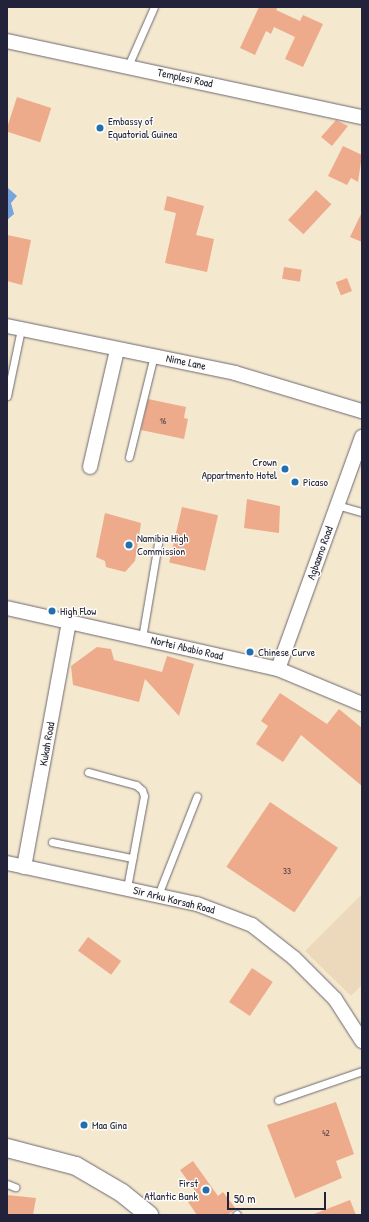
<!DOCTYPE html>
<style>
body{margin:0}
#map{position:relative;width:369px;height:1222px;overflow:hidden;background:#f4e8cf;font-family:"Patrick Hand",sans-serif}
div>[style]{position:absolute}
.built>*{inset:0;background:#ecd8ba}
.water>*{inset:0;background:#75a4df}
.building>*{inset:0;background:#eeab8b;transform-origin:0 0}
.roads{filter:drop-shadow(0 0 1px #6c676f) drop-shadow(0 0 1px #6c676f)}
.service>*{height:7px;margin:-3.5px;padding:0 3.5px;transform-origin:3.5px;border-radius:3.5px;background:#fff}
.minor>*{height:14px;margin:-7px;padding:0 7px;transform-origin:7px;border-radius:7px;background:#fff}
.tertiary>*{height:18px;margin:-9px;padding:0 9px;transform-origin:9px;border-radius:9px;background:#fff}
.dots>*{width:11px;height:11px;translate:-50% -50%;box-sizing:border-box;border:2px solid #fdfcf7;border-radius:50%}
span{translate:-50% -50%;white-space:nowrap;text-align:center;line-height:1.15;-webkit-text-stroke:3px #fdfcf7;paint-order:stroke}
.number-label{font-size:9px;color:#55444f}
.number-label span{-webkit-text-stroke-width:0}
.street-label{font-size:11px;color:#22223b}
.poi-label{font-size:11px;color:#22223b}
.left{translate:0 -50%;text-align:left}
.right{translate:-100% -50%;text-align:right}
.frame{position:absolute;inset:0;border:8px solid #22223b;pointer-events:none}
.scale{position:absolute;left:227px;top:1192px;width:99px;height:18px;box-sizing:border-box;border:2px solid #22223b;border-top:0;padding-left:5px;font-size:12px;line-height:14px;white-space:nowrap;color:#22223b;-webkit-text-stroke:3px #fdfcf7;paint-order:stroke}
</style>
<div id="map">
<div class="built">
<i style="clip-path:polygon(362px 894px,362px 985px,351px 996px,305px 951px)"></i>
</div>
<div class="water">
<i style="clip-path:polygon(8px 188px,17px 196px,11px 203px,14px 214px,7px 220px)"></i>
</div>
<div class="building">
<i style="clip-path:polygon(259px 7px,278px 7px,276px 10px,300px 21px,303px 15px,323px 24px,303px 67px,285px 59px,295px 37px,274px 27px,271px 34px,266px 31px,255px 55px,240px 48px)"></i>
<i style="left:17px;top:97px;width:36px;height:36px;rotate:18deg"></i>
<i style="clip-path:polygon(336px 120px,348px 126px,332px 146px,321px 137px)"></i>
<i style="clip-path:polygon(343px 146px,362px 155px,358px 182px,351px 178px,347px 185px,328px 176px)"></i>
<i style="left:316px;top:190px;width:21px;height:41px;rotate:43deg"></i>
<i style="clip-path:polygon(167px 196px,204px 206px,196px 235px,214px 239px,207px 272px,165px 263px,176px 213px,164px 210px)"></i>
<i style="clip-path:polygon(362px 212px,362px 242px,350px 237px)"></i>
<i style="clip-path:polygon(7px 235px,31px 240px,22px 285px,7px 281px)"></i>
<i style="left:284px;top:267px;width:18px;height:12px;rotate:9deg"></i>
<i style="left:347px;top:278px;width:14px;height:12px;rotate:69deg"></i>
<i style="clip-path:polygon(148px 399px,186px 407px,184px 418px,188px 419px,184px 439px,141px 430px)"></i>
<i style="clip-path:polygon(247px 499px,280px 506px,279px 533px,244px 528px)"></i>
<i style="left:182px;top:507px;width:37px;height:57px;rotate:13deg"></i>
<i style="clip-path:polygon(105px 513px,141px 523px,135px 561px,125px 572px,106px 567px,105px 561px,96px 557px)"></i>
<i style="clip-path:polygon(97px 647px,111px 649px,114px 660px,162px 672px,167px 656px,194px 664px,179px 716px,145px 679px,139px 702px,73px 685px,71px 666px)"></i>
<i style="clip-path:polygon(280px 693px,327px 724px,339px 709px,362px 728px,362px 786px,301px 735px,283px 762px,256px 744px,268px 726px,261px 721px)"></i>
<i style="left:270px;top:802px;width:82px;height:78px;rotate:34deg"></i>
<i style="left:88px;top:937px;width:41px;height:17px;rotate:36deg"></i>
<i style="left:252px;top:968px;width:25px;height:41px;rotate:34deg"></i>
<i style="clip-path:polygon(336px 1102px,354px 1154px,336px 1161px,342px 1178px,295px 1198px,267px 1125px)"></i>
<i style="clip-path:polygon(193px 1161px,218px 1196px,223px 1192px,236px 1209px,227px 1215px,197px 1215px,188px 1202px,198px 1195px,180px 1170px)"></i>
<i style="clip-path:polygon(7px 1195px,36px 1198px,33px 1215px,7px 1215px)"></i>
<i style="clip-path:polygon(350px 1200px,356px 1215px,314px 1215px,314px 1214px)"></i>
</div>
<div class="roads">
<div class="service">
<i style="left:128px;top:66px;width:64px;rotate:-66.2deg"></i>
<i style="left:7px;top:396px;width:68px;rotate:-78.2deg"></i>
<i style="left:129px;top:457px;width:105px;rotate:-76.2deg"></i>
<i style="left:337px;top:505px;width:26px;rotate:16deg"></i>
<i style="left:142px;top:638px;width:96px;rotate:-80.4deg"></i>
<i style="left:88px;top:772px;width:50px;rotate:15.2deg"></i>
<i style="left:136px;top:785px;width:8px;rotate:40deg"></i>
<i style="left:142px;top:790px;width:6px;rotate:72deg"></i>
<i style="left:144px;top:796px;width:94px;rotate:100.5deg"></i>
<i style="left:52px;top:842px;width:82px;rotate:11.3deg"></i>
<i style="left:158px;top:895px;width:106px;rotate:-68.5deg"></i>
<i style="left:278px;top:1100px;width:89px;rotate:-19deg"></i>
<i style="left:7px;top:1184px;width:9px;rotate:21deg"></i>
<i style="left:236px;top:1215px;width:1px;rotate:-45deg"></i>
</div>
<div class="minor">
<i style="left:7px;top:41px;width:363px;rotate:12.1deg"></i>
<i style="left:7px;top:326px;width:233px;rotate:11.6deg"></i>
<i style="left:235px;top:373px;width:133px;rotate:16.7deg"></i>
<i style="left:90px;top:467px;width:120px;rotate:-77deg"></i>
<i style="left:7px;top:608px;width:278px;rotate:12.7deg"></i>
<i style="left:278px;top:669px;width:91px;rotate:22.6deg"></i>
<i style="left:278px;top:669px;width:247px;rotate:-70.1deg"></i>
<i style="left:7px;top:863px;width:194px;rotate:12.2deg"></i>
<i style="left:197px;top:904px;width:59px;rotate:20.9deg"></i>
<i style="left:252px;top:925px;width:53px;rotate:38.2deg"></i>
<i style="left:294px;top:958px;width:58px;rotate:45deg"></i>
<i style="left:335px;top:999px;width:50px;rotate:57.3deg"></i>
<i style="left:24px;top:867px;width:249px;rotate:-79.6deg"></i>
</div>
<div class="tertiary">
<i style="left:7px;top:1148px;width:71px;rotate:14.6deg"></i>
<i style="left:76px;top:1166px;width:53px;rotate:30.4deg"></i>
<i style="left:122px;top:1193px;width:35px;rotate:39deg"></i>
</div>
</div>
<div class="dots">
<i style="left:100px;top:128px;background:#1f6fb2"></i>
<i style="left:285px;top:469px;background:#1f6fb2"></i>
<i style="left:295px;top:482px;background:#1f6fb2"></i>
<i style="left:129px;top:545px;background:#1f6fb2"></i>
<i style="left:52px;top:611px;background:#1f6fb2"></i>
<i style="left:250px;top:652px;background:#1f6fb2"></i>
<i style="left:84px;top:1125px;background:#1f6fb2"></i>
<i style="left:206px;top:1190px;background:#1f6fb2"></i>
</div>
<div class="number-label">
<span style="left:163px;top:421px">16</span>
<span style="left:287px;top:871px">33</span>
<span style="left:326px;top:1133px">42</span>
</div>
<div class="street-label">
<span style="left:185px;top:78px;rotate:12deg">Templesi Road</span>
<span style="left:186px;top:362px;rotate:12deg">Nime Lane</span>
<span style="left:320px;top:553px;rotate:-70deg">Agbaamo Road</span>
<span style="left:187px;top:648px;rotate:13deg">Nortei Ababio Road</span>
<span style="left:47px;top:744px;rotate:-80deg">Kukah Road</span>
<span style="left:174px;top:900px;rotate:14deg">Sir Arku Korsah Road</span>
</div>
<div class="poi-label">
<span class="left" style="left:108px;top:128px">Embassy of<br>Equatorial Guinea</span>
<span class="right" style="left:277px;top:469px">Crown<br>Appartmento Hotel</span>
<span class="left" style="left:303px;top:482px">Picaso</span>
<span class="left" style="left:137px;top:545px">Namibia High<br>Commission</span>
<span class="left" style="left:60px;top:611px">High Flow</span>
<span class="left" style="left:258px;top:652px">Chinese Curve</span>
<span class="left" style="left:92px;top:1125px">Maa Gina</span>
<span class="right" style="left:198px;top:1190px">First<br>Atlantic Bank</span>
</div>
<div class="frame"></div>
<div class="scale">50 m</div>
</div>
